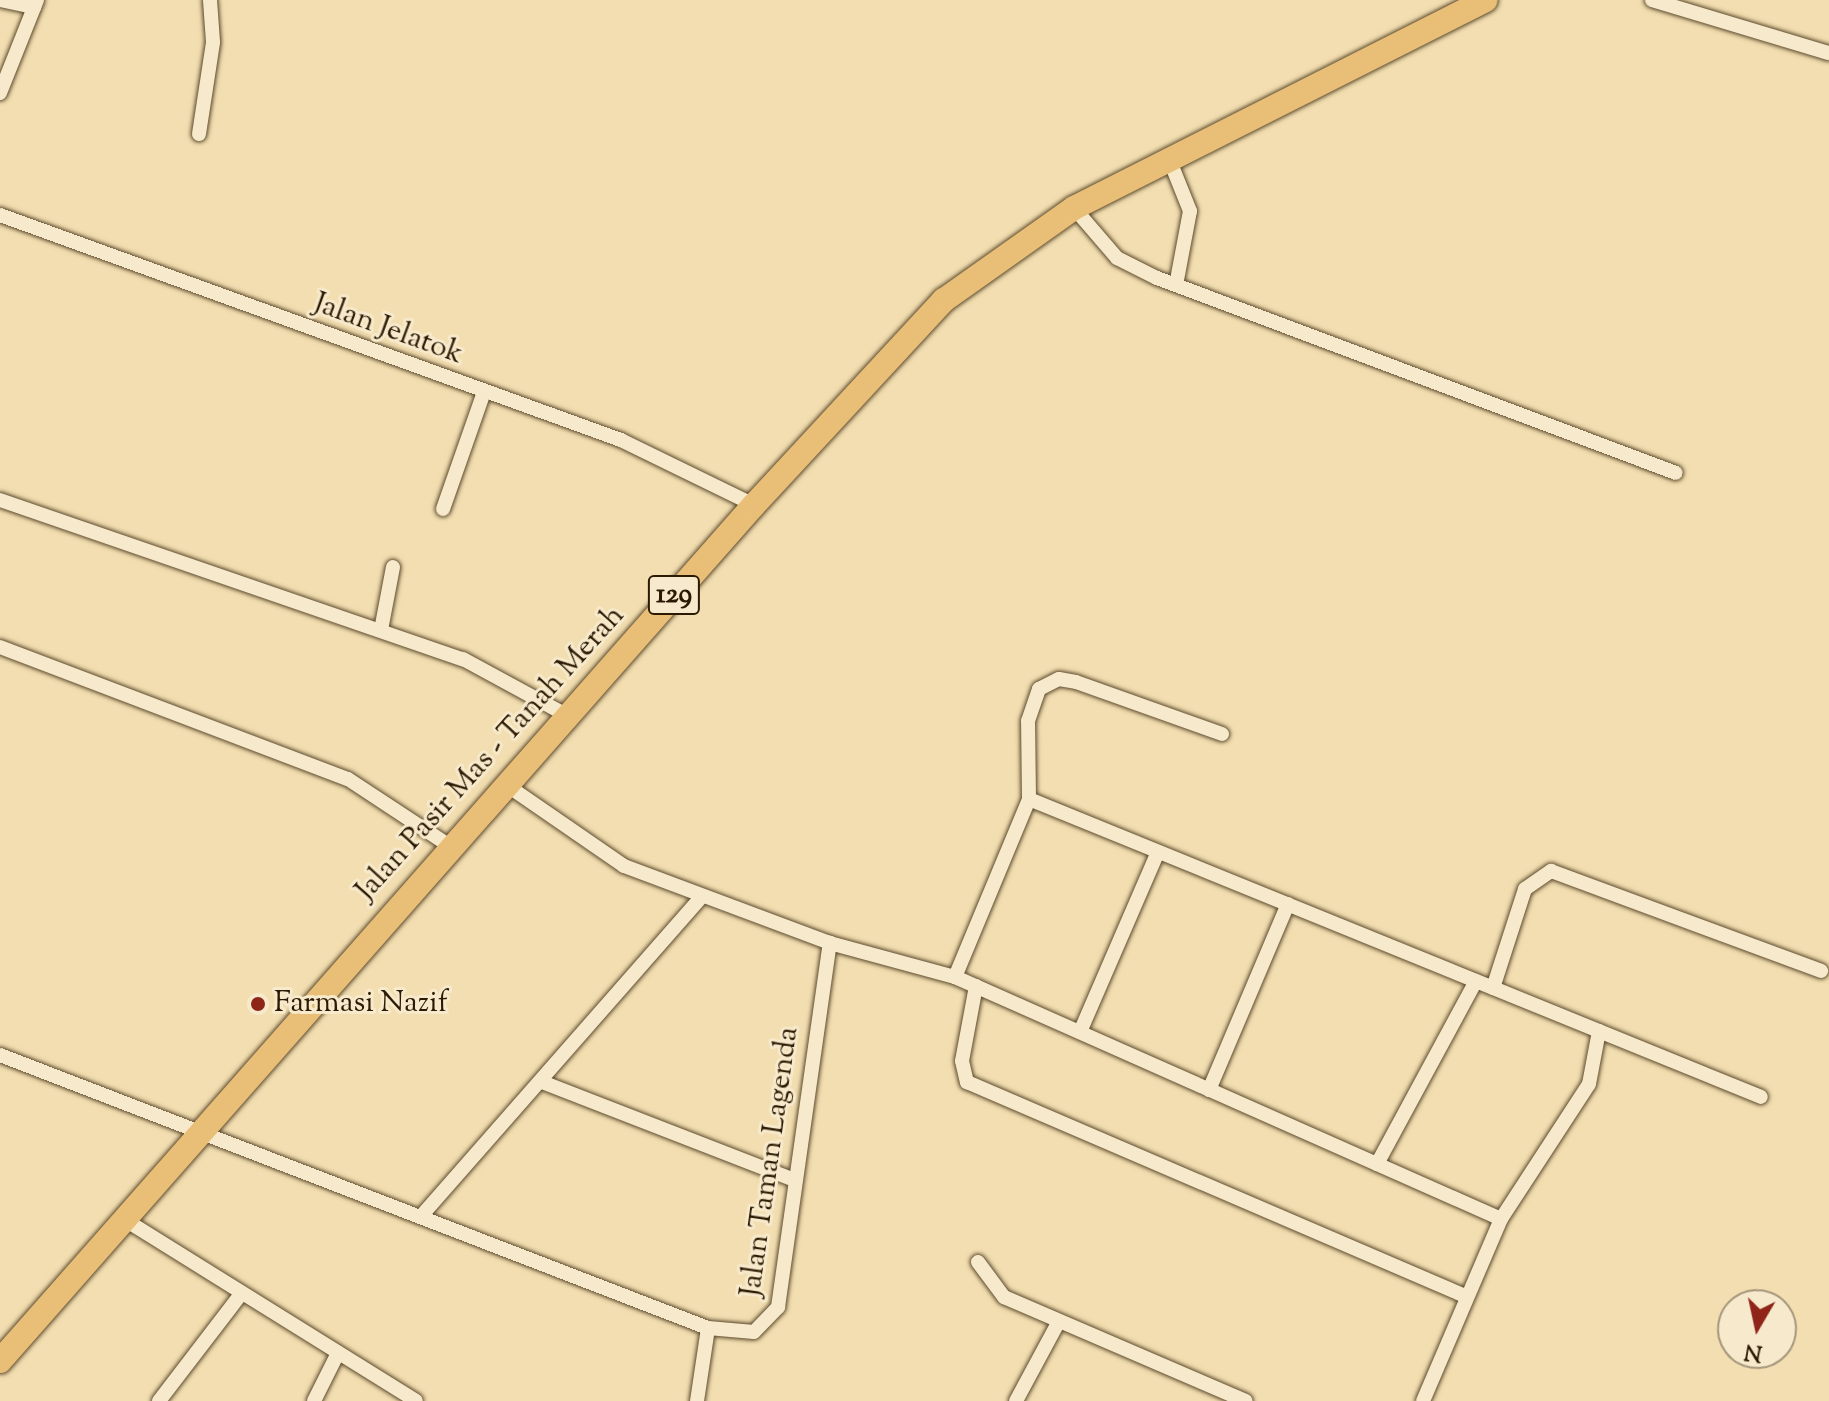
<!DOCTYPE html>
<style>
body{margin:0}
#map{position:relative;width:1829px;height:1401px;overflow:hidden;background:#f2deb0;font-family:"Sorts Mill Goudy",serif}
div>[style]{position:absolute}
.roads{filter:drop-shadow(0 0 2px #5d4a2d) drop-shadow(0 0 2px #5d4a2d)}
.street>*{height:14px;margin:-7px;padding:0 7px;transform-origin:7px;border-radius:7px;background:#f7eacc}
.primary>*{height:24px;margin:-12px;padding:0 12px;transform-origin:12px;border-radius:12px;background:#e9bf78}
.dots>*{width:22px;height:22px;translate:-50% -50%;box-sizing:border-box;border:4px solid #f7eacc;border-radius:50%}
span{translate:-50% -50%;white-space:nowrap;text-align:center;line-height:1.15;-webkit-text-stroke:6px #f7eacc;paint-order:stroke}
.shield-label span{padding:2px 6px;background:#f7eacc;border:2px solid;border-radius:6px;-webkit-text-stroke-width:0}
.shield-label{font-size:28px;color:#2b1901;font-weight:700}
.street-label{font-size:30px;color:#2b1901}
.poi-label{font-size:30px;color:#2b1901}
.left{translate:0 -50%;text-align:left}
.north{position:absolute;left:1717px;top:1289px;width:80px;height:80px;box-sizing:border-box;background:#f7eacc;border:2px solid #a5967b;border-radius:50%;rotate:189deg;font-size:22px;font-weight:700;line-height:32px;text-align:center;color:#2b1901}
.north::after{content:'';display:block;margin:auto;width:28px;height:36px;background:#8f2418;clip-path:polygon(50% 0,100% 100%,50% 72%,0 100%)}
</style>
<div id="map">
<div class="roads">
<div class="street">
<i style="left:0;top:0;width:35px;rotate:12deg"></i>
<i style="left:1652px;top:0;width:185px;rotate:16.7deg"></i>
<i style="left:0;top:93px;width:100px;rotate:-68.3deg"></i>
<i style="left:199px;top:134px;width:93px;rotate:-81.3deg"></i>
<i style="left:213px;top:42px;width:42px;rotate:-94.1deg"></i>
<i style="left:1170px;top:161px;width:54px;rotate:68.2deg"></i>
<i style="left:1190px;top:211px;width:75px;rotate:100.7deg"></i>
<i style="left:1074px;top:208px;width:66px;rotate:49.3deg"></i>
<i style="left:1117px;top:258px;width:45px;rotate:26.6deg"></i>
<i style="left:1157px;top:278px;width:554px;rotate:20.59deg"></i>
<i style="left:0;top:215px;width:661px;rotate:19.92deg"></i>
<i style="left:621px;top:440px;width:148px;rotate:26deg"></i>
<i style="left:0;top:500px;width:490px;rotate:19deg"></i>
<i style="left:463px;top:659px;width:119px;rotate:28.5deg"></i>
<i style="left:443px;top:509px;width:124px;rotate:-70.7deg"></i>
<i style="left:381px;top:630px;width:64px;rotate:-79.2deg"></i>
<i style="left:0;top:647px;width:372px;rotate:20.8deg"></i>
<i style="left:348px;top:779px;width:123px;rotate:33.4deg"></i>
<i style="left:508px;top:786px;width:141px;rotate:34.6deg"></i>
<i style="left:624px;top:866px;width:220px;rotate:20.5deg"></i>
<i style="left:830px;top:943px;width:130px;rotate:15.2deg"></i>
<i style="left:955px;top:977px;width:597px;rotate:23.9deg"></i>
<i style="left:1029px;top:799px;width:790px;rotate:22.15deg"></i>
<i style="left:955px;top:977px;width:193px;rotate:-67.4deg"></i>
<i style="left:1029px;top:799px;width:78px;rotate:-90.7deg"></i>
<i style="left:1028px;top:721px;width:34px;rotate:-71deg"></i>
<i style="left:1039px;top:689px;width:22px;rotate:-27deg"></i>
<i style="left:1059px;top:679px;width:17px;rotate:10deg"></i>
<i style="left:1076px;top:682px;width:155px;rotate:19.6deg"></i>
<i style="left:976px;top:986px;width:76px;rotate:100.6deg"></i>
<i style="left:962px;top:1061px;width:22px;rotate:77deg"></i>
<i style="left:967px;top:1082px;width:542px;rotate:23.25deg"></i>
<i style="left:1493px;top:988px;width:104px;rotate:-72.1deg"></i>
<i style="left:1525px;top:889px;width:32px;rotate:-35deg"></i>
<i style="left:1551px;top:871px;width:288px;rotate:20.3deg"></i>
<i style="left:1080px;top:1032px;width:196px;rotate:-66.6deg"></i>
<i style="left:0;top:1055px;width:759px;rotate:21.09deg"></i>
<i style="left:708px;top:1328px;width:46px;rotate:5deg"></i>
<i style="left:754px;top:1332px;width:35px;rotate:-46deg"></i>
<i style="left:778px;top:1307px;width:368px;rotate:-81.9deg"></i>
<i style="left:542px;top:1082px;width:268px;rotate:21.2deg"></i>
<i style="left:1209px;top:1090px;width:202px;rotate:-67deg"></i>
<i style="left:1377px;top:1164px;width:208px;rotate:-61.6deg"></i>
<i style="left:423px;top:1214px;width:421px;rotate:-48.7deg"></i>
<i style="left:127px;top:1221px;width:340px;rotate:31.9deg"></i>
<i style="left:978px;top:1262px;width:44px;rotate:53.4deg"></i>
<i style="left:1004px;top:1297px;width:263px;rotate:23.3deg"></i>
<i style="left:159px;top:1401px;width:136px;rotate:-52.5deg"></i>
<i style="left:314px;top:1401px;width:54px;rotate:-63.4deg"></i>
<i style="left:697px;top:1401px;width:74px;rotate:-81.4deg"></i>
<i style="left:1016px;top:1401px;width:86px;rotate:-61.7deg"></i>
<i style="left:1423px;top:1401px;width:198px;rotate:-66.8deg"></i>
<i style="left:1501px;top:1219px;width:161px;rotate:-56.9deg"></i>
<i style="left:1589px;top:1084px;width:54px;rotate:-79.3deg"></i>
</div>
<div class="primary">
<i style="left:0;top:1361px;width:1141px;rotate:-48.63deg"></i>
<i style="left:754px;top:505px;width:280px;rotate:-47.2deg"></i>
<i style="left:944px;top:300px;width:159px;rotate:-35.3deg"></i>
<i style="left:1074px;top:208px;width:461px;rotate:-26.8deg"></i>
</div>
</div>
<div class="dots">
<i style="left:258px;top:1004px;background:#8f2418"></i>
</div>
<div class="shield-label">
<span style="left:674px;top:595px">129</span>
</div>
<div class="street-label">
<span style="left:388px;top:330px;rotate:20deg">Jalan Jelatok</span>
<span style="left:491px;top:754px;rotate:-48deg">Jalan Pasir Mas - Tanah Merah</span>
<span style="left:771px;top:1162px;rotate:-82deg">Jalan Taman Lagenda</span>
</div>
<div class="poi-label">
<span class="left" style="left:274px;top:1004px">Farmasi Nazif</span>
</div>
<div class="north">N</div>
</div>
